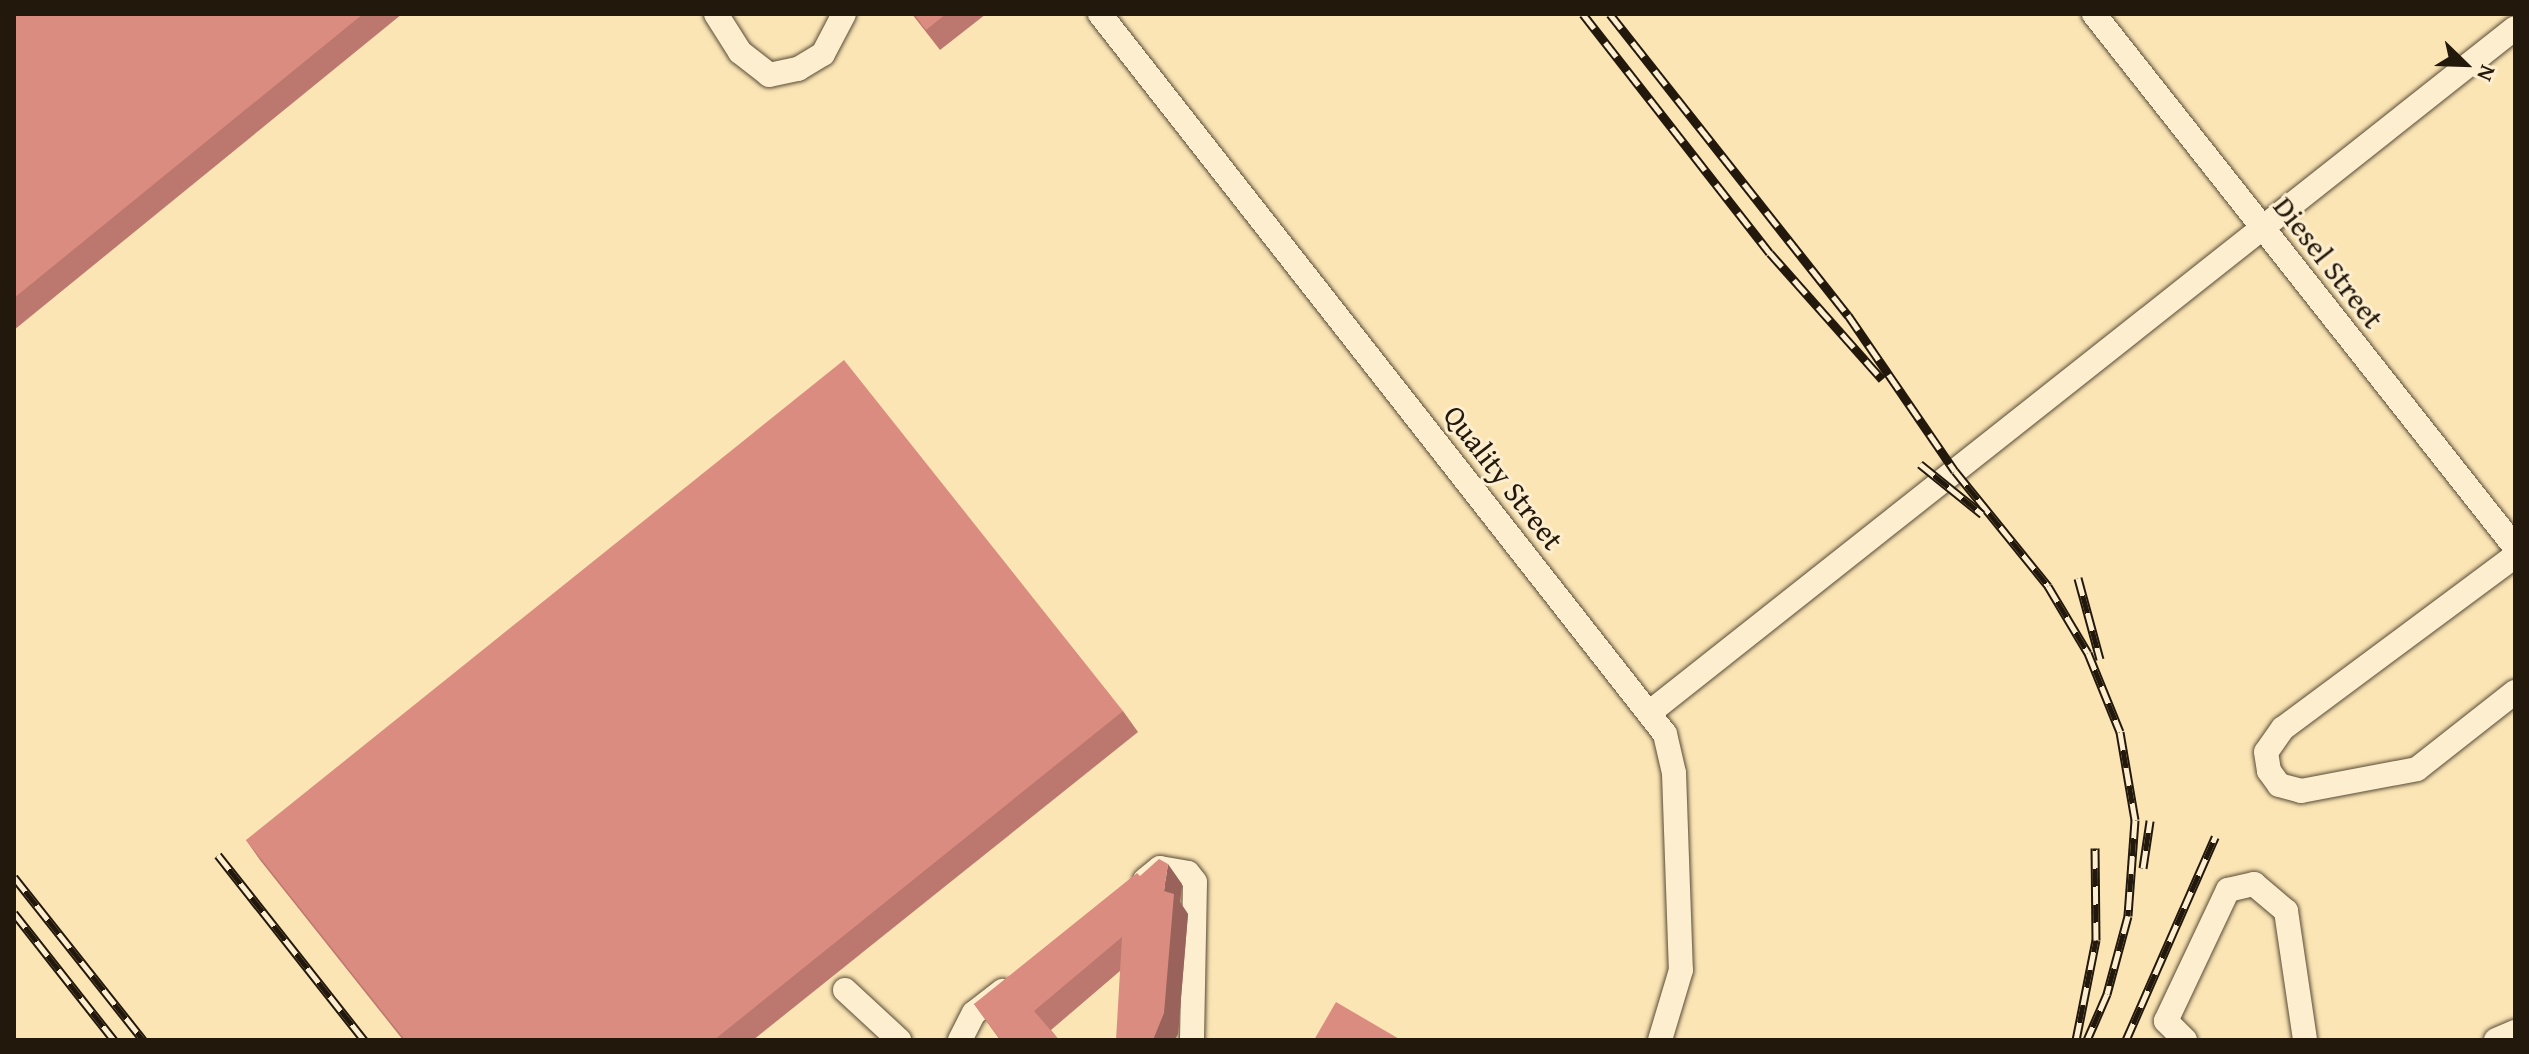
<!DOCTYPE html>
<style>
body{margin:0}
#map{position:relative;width:2529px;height:1054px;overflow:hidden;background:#fbe5b5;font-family:"Gentium Book Plus",serif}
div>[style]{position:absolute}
.roads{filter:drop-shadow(0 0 2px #584b36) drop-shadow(0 0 2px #584b36)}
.minor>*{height:24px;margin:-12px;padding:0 12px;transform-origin:12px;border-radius:12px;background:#fceecf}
.rail>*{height:9px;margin-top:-4.5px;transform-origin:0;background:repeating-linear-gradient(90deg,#fceecf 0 18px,#22180c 0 36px);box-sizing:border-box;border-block:2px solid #22180c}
.wall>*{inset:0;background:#bc786e}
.shaded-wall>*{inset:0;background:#99625a}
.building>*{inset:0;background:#db8c80}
span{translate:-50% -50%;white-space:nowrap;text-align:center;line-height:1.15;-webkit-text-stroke:6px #fceecf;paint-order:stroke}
.street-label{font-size:30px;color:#22180c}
.frame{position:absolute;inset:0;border:16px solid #22180c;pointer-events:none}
.north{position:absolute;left:2425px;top:24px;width:80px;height:80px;-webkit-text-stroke:6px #fceecf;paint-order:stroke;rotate:113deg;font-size:22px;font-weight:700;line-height:32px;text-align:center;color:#22180c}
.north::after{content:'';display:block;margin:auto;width:28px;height:36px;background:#22180c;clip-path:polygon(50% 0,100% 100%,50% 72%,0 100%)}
</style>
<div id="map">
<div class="roads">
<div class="minor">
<i style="left:716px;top:14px;width:45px;rotate:57.7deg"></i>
<i style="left:740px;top:52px;width:37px;rotate:38deg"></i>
<i style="left:769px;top:75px;width:30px;rotate:-12deg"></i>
<i style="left:798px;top:69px;width:29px;rotate:-31deg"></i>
<i style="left:823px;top:54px;width:45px;rotate:-62.3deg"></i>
<i style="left:1100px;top:14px;width:915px;rotate:51.88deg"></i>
<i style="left:1665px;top:734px;width:40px;rotate:77deg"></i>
<i style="left:1674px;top:773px;width:197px;rotate:88deg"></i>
<i style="left:1681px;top:970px;width:73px;rotate:106.7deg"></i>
<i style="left:2094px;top:14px;width:679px;rotate:51.7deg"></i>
<i style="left:2515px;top:556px;width:289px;rotate:143.4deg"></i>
<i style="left:2283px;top:728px;width:29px;rotate:125deg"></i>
<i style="left:2266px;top:752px;width:19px;rotate:81deg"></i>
<i style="left:2269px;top:771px;width:17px;rotate:54deg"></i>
<i style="left:2279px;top:785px;width:23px;rotate:15deg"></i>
<i style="left:2301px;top:791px;width:118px;rotate:-10.7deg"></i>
<i style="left:2417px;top:769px;width:125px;rotate:-38.2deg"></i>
<i style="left:1649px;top:713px;width:1104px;rotate:-38.34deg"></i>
<i style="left:1145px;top:880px;width:19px;rotate:-39deg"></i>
<i style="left:1160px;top:868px;width:28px;rotate:10deg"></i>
<i style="left:1188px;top:873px;width:11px;rotate:52deg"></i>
<i style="left:1195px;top:882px;width:158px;rotate:91.1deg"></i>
<i style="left:845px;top:990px;width:74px;rotate:42.8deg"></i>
<i style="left:960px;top:1040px;width:30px;rotate:-63deg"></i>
<i style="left:974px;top:1013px;width:36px;rotate:-38deg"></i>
<i style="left:2185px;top:1040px;width:27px;rotate:-135deg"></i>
<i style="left:2166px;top:1021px;width:145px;rotate:-64.7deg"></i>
<i style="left:2228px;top:890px;width:27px;rotate:-13deg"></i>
<i style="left:2254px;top:884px;width:42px;rotate:40.2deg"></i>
<i style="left:2286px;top:911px;width:130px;rotate:81.6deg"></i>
<i style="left:2496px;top:1040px;width:21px;rotate:-23deg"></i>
</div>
</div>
<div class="rail">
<i style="left:1583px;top:14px;width:303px;rotate:52deg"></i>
<i style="left:1770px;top:253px;width:169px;rotate:48.4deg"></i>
<i style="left:1610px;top:14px;width:384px;rotate:51.7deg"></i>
<i style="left:1848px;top:315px;width:189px;rotate:55.6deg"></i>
<i style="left:1955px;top:471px;width:148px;rotate:51deg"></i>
<i style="left:2048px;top:586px;width:78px;rotate:59.2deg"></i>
<i style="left:2088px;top:653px;width:85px;rotate:67.9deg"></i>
<i style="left:2120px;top:732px;width:89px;rotate:80.3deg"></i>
<i style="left:2135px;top:820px;width:96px;rotate:94.2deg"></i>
<i style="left:2128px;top:916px;width:81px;rotate:105.1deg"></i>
<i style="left:2107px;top:994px;width:50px;rotate:113.5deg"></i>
<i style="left:1920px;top:464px;width:80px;rotate:38.9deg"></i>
<i style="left:2078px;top:578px;width:84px;rotate:74.8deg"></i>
<i style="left:218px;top:855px;width:236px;rotate:51.7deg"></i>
<i style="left:2143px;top:868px;width:48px;rotate:-81.5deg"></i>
<i style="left:14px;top:877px;width:208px;rotate:51.6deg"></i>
<i style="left:14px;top:913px;width:162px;rotate:51.8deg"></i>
<i style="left:2076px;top:1040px;width:102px;rotate:-78.7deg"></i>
<i style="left:2096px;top:940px;width:92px;rotate:-90.6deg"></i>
<i style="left:2126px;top:1040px;width:222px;rotate:-66.3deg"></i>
</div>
<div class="wall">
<i style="clip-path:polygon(14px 14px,402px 14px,14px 330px)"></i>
<i style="clip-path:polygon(912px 14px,986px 14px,940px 50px)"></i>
<i style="clip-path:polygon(1123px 711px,1138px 732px,753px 1040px,403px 1040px,260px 860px,246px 840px)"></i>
<i style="clip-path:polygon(1182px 884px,1180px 902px,1188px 914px,1178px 1034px,1120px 971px,1051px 1030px,1059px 1040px,1000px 1040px,974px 1004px)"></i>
</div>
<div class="shaded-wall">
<i style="clip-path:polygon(1168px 864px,1182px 884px,1180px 902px,1188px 914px,1178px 1034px,1175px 1040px,1153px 1040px,1164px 891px)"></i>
</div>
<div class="building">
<i style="clip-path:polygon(14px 14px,363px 14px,14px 298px)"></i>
<i style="clip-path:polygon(914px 14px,946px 14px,926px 30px)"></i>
<i style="clip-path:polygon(844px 360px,1123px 711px,714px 1040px,405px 1040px,246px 840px)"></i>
<i style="clip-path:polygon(1159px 859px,1168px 864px,1164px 891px,1174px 894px,1164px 1013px,1153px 1040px,1116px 1040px,1122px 937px,1034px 1011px,1059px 1040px,1001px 1040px,974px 1004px,1137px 873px,1140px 876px)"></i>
<i style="clip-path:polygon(1336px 1002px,1401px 1040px,1314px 1040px)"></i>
</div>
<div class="street-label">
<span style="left:2329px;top:262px;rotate:52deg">Diesel Street</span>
<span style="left:1504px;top:477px;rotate:52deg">Quality Street</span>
</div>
<div class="frame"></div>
<div class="north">N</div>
</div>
